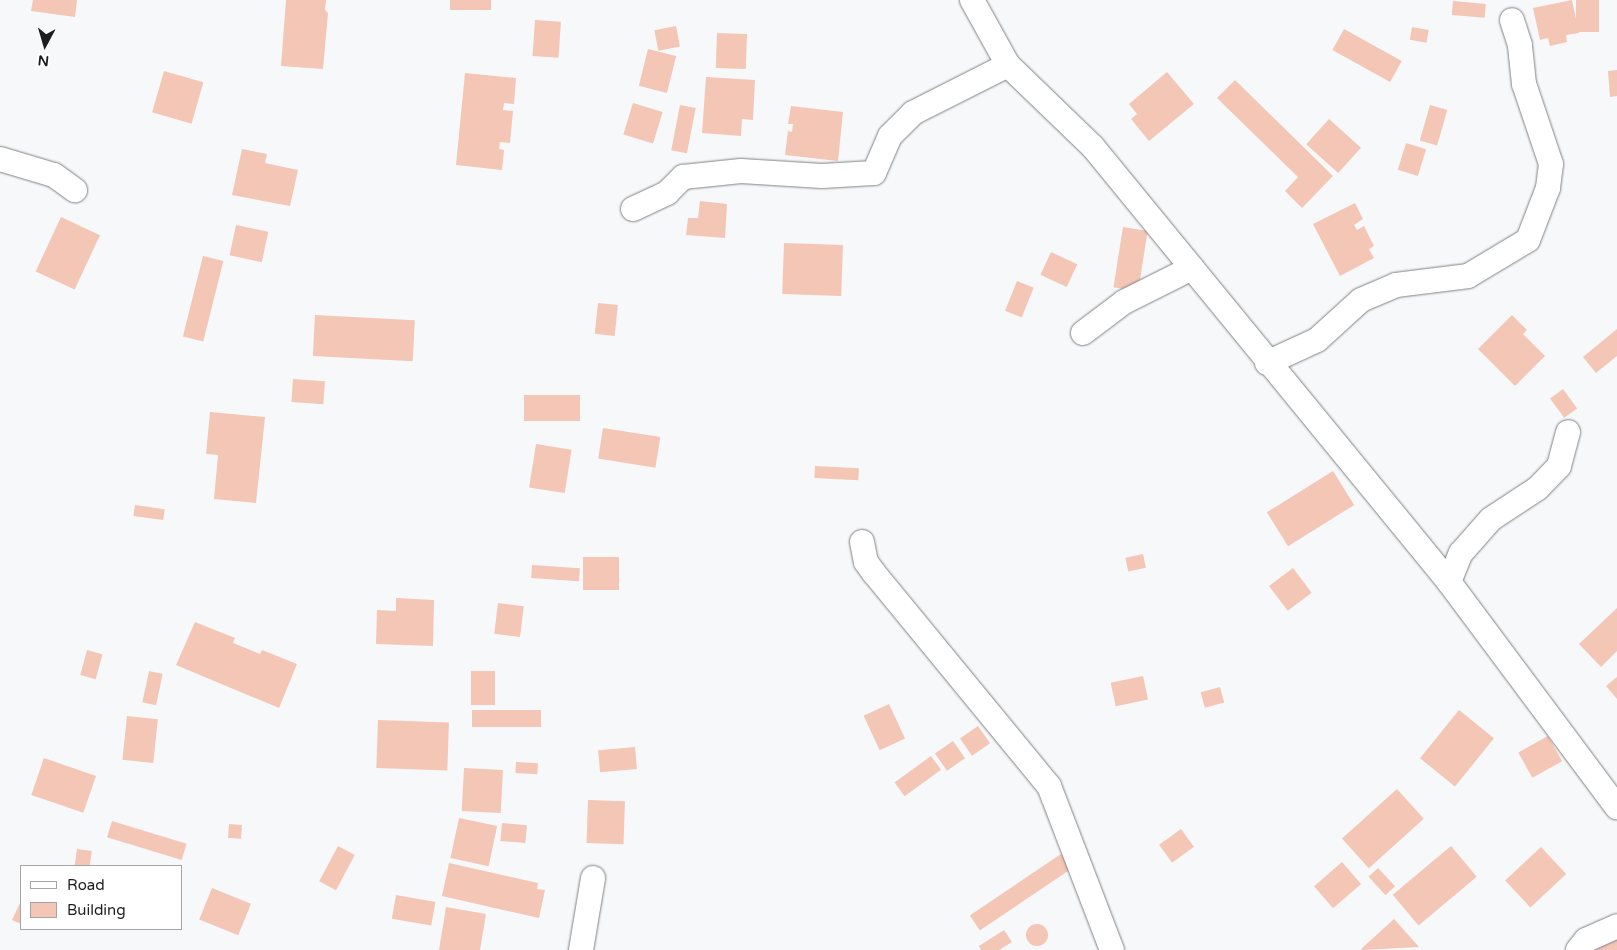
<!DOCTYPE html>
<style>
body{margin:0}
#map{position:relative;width:1617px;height:950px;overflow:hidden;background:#f7f8fa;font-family:"Varela Round",sans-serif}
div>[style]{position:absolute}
.building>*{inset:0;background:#f3c6b6;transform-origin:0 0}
.round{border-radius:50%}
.roads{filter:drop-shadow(0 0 1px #818284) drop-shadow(0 0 1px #818284)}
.minor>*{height:24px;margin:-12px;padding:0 12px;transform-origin:12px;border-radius:12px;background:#fff}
span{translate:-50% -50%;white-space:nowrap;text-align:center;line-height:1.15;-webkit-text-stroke:4.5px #fff;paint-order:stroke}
.legend{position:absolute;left:20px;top:865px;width:162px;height:65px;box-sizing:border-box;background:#fff;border:1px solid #a5a5a5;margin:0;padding:6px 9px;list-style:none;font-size:15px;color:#1d1d1e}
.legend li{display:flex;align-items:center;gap:10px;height:25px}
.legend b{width:25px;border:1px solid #a5a5a5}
.north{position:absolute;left:20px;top:20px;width:50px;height:50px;-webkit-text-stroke:4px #fff;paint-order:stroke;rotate:186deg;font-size:14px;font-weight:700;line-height:20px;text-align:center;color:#1d1d1e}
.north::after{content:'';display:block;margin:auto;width:18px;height:22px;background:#1d1d1e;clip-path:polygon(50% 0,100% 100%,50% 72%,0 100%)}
</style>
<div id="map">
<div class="building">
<i style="clip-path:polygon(33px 0,77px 0,75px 17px,31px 11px)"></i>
<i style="clip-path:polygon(286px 0,326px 0,325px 10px,328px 13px,323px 69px,281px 66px)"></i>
<i style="left:450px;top:0;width:41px;height:10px"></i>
<i style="clip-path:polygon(1572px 0,1579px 33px,1566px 35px,1567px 42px,1550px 46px,1548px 38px,1540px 40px,1533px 8px)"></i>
<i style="left:1576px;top:0;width:23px;height:32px"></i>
<i style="left:1453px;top:1px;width:33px;height:14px;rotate:5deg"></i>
<i style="left:535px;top:20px;width:26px;height:36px;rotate:4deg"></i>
<i style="left:676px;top:26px;width:21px;height:22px;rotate:79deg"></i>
<i style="left:1412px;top:27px;width:17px;height:13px;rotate:10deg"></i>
<i style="left:1344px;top:29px;width:66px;height:24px;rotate:29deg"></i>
<i style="left:717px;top:33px;width:30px;height:35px;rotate:2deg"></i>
<i style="left:648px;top:49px;width:29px;height:38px;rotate:14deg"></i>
<i style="clip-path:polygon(1617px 70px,1617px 96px,1610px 97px,1608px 71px)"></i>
<i style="left:164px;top:71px;width:41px;height:43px;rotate:16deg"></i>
<i style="clip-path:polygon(1167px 72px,1194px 104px,1149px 141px,1131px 119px,1137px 114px,1129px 104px)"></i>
<i style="clip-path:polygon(465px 73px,516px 78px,514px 104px,504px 103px,503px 110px,513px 111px,510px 143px,500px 142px,499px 149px,504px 150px,502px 170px,456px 165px)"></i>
<i style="clip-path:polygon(706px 77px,755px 80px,753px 120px,742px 119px,741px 136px,702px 133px)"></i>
<i style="clip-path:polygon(1235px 80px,1333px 176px,1302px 208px,1285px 191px,1298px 177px,1217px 98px)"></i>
<i style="left:633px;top:103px;width:31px;height:33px;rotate:17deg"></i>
<i style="left:680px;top:105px;width:16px;height:46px;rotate:11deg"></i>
<i style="left:1430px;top:105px;width:18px;height:37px;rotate:16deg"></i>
<i style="clip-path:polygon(791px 106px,843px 112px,838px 161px,785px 155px,788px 131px,792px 132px,793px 124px,788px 124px)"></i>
<i style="left:1329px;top:119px;width:43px;height:34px;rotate:42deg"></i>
<i style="left:1406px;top:143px;width:21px;height:28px;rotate:17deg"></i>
<i style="clip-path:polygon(242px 149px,267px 154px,265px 163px,298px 170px,290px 206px,232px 195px)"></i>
<i style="clip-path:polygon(700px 201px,727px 204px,725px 238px,686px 235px,688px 218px,698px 218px)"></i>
<i style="clip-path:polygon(1355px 203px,1363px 219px,1354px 225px,1357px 230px,1364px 226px,1374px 246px,1369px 249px,1374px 258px,1340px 276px,1313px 224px)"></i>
<i style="left:61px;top:217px;width:43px;height:60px;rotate:25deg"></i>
<i style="left:236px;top:225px;width:33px;height:31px;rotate:12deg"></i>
<i style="left:1123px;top:227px;width:25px;height:61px;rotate:9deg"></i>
<i style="left:784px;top:243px;width:59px;height:51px;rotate:2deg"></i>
<i style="left:1051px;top:252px;width:29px;height:25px;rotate:25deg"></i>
<i style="left:203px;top:256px;width:21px;height:83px;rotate:14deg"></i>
<i style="left:1017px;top:281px;width:18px;height:32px;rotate:22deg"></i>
<i style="left:598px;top:303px;width:20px;height:31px;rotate:6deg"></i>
<i style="left:315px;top:315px;width:100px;height:41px;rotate:3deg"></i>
<i style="clip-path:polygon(1512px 315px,1527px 330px,1523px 334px,1545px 356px,1515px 386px,1478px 349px)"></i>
<i style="clip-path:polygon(1617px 329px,1617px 356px,1596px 373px,1583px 357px)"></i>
<i style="left:293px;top:379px;width:32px;height:23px;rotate:4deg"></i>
<i style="left:1563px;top:389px;width:24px;height:16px;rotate:54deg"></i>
<i style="left:580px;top:395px;width:26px;height:56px;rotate:90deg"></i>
<i style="clip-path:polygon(210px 412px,265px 417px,256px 503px,214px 499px,218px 455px,206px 454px)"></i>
<i style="left:603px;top:428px;width:58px;height:31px;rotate:9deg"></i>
<i style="left:536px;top:444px;width:36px;height:44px;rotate:9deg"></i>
<i style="left:815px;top:466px;width:44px;height:12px;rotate:3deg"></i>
<i style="left:1333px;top:471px;width:40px;height:78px;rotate:58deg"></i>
<i style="left:135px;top:505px;width:30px;height:11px;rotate:8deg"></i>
<i style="left:1143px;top:554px;width:14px;height:18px;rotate:78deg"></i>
<i style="left:583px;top:557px;width:36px;height:33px"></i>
<i style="left:532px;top:565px;width:48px;height:13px;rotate:4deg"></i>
<i style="left:1293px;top:568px;width:31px;height:30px;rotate:53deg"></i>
<i style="clip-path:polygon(396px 598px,434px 600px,433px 646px,376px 644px,377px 610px,396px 611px)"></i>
<i style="left:498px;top:603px;width:26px;height:31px;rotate:7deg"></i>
<i style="clip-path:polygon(1617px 608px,1617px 651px,1601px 667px,1579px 644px)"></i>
<i style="clip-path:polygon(195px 622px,235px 638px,233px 643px,260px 654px,262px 650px,297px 664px,279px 708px,176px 665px)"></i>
<i style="left:87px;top:650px;width:16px;height:26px;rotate:15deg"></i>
<i style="left:149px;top:671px;width:14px;height:32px;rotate:12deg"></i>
<i style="left:471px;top:671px;width:24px;height:34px"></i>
<i style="left:1143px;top:676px;width:24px;height:33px;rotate:78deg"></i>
<i style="clip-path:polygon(1617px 677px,1617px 699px,1606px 686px)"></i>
<i style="left:1220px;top:687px;width:16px;height:20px;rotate:75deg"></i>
<i style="left:889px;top:704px;width:38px;height:28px;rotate:65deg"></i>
<i style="left:472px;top:710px;width:69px;height:17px"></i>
<i style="left:1459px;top:710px;width:45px;height:62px;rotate:39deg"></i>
<i style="left:127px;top:716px;width:31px;height:44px;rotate:6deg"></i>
<i style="left:378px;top:720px;width:71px;height:48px;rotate:2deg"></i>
<i style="left:978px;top:726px;width:21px;height:22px;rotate:55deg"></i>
<i style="left:1548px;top:736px;width:29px;height:34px;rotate:61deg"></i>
<i style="left:953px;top:741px;width:21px;height:22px;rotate:55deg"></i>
<i style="left:635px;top:747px;width:22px;height:37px;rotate:85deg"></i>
<i style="left:931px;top:756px;width:17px;height:45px;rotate:54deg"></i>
<i style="left:44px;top:758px;width:55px;height:39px;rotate:19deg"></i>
<i style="left:516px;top:762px;width:22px;height:11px;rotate:3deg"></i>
<i style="left:464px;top:768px;width:39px;height:43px;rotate:3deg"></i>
<i style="left:1397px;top:789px;width:40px;height:74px;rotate:48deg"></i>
<i style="left:588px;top:800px;width:37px;height:43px;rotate:2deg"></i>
<i style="left:459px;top:818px;width:39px;height:41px;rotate:12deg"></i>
<i style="left:112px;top:821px;width:78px;height:17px;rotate:17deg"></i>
<i style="left:502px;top:823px;width:25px;height:18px;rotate:5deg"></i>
<i style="left:229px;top:824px;width:13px;height:14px;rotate:4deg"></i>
<i style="left:1181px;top:829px;width:22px;height:27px;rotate:54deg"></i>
<i style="left:338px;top:846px;width:19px;height:40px;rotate:28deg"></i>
<i style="left:1451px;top:846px;width:40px;height:76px;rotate:50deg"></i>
<i style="left:1541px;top:847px;width:37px;height:49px;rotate:47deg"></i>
<i style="left:77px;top:849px;width:15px;height:17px;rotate:8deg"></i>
<i style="left:1061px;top:854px;width:18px;height:110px;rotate:56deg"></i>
<i style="left:1342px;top:862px;width:29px;height:37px;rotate:49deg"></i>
<i style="clip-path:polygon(449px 863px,538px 883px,537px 889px,545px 890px,539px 918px,442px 896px)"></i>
<i style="left:1378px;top:868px;width:25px;height:13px;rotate:47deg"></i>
<i style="left:212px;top:888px;width:42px;height:34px;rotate:22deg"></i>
<i style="left:396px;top:895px;width:40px;height:24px;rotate:10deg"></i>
<i style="clip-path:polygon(21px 901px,21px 924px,12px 920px)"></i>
<i style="clip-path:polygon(446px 907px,486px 914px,480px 950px,439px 950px)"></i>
<i style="clip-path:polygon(1394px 919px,1419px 947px,1362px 950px,1361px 949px)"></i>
<i class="round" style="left:1026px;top:924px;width:22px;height:22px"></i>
<i style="clip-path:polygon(1004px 930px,1012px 942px,999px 950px,981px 950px,979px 946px)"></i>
<i style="clip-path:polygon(1617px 937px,1617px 950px,1595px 950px)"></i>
</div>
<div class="roads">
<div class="minor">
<i style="left:972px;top:0;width:74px;rotate:61deg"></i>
<i style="left:1008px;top:65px;width:118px;rotate:44deg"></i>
<i style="left:1093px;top:147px;width:562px;rotate:50.7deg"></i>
<i style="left:1449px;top:582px;width:281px;rotate:53.3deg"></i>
<i style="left:0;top:159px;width:56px;rotate:16.5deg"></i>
<i style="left:54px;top:175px;width:26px;rotate:36deg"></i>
<i style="left:633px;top:209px;width:38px;rotate:-25deg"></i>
<i style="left:667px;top:193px;width:23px;rotate:-45deg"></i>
<i style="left:683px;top:177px;width:58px;rotate:-5.9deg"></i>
<i style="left:741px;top:171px;width:81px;rotate:3.5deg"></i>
<i style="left:822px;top:176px;width:52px;rotate:-3.3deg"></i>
<i style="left:874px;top:173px;width:40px;rotate:-66.6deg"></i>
<i style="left:890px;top:136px;width:33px;rotate:-45deg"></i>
<i style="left:913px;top:113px;width:106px;rotate:-26.8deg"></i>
<i style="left:1083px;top:333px;width:51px;rotate:-37.1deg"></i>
<i style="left:1124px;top:302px;width:76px;rotate:-26.6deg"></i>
<i style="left:1267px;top:363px;width:55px;rotate:-24.7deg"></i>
<i style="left:1317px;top:340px;width:59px;rotate:-42.3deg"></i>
<i style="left:1361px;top:300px;width:38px;rotate:-23deg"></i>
<i style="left:1396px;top:285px;width:73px;rotate:-7.1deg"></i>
<i style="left:1468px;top:276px;width:70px;rotate:-31deg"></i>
<i style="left:1528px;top:240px;width:56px;rotate:-69deg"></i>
<i style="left:1548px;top:188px;width:24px;rotate:-83deg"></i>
<i style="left:1551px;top:164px;width:84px;rotate:-108.6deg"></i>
<i style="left:1524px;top:84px;width:39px;rotate:-96deg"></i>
<i style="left:1520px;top:45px;width:26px;rotate:-108deg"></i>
<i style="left:862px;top:542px;width:20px;rotate:79deg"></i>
<i style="left:866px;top:562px;width:14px;rotate:54deg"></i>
<i style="left:874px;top:573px;width:276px;rotate:50.6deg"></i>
<i style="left:1049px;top:786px;width:176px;rotate:69deg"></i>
<i style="left:1449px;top:582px;width:31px;rotate:-68deg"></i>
<i style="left:1461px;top:553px;width:45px;rotate:-48.6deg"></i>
<i style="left:1491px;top:519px;width:56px;rotate:-33.4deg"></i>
<i style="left:1538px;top:488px;width:30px;rotate:-46deg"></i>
<i style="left:1559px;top:466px;width:35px;rotate:-75deg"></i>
<i style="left:581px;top:950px;width:73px;rotate:-80.5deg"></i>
<i style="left:1578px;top:950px;width:13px;rotate:-51deg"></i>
<i style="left:1586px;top:940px;width:34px;rotate:-24deg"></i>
</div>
</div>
<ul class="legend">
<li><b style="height:6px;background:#fff"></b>Road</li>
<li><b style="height:14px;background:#f3c6b6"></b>Building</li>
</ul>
<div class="north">N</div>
</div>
